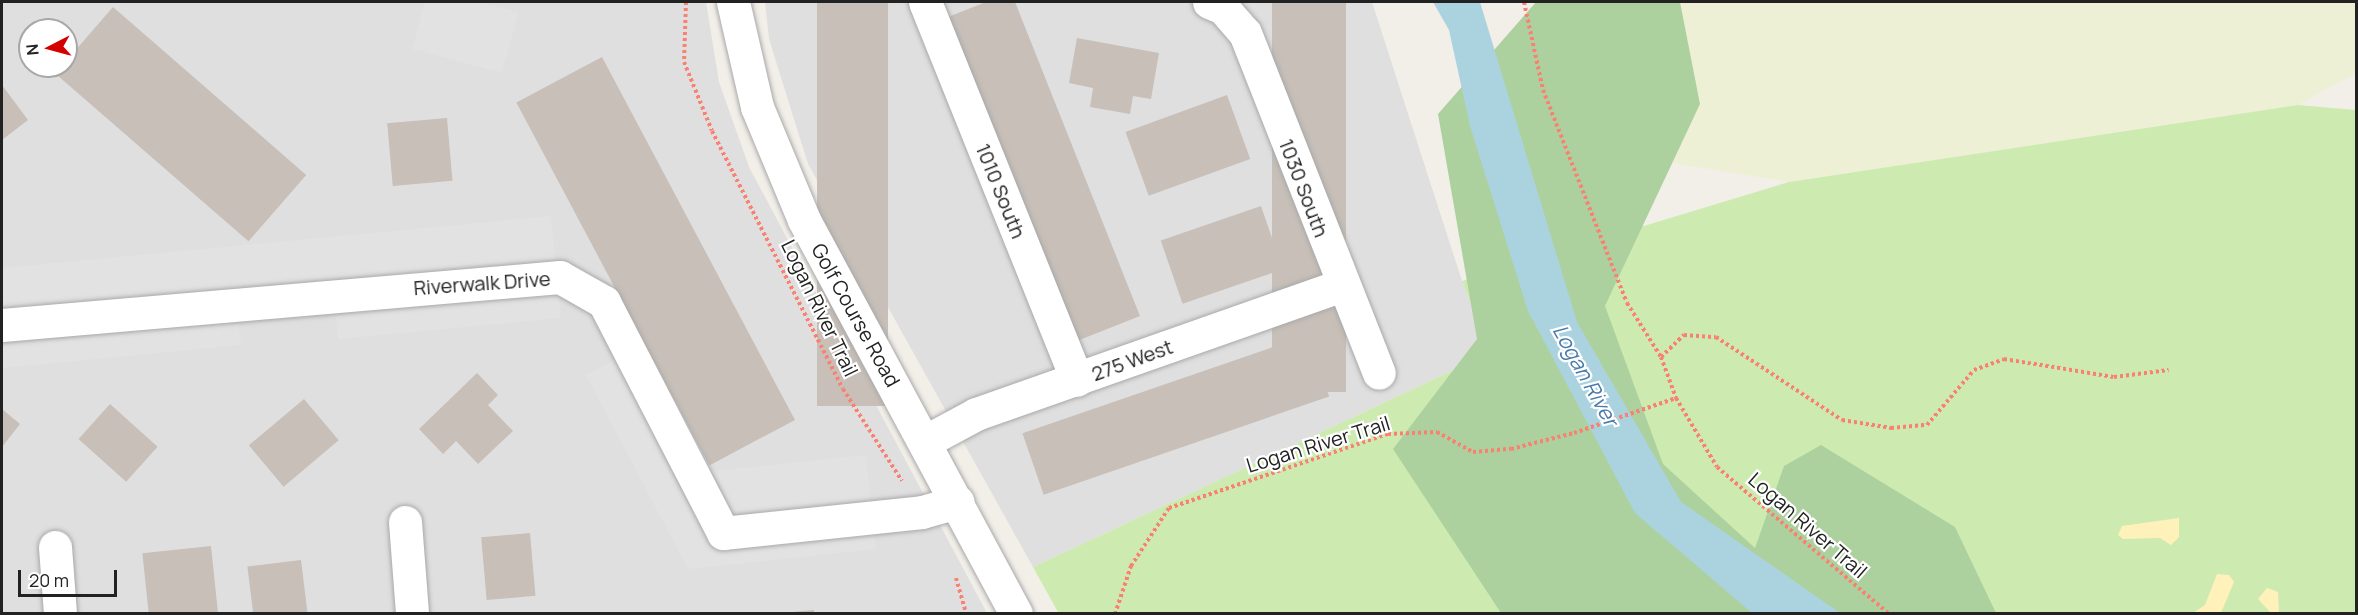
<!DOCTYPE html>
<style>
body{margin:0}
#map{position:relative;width:2358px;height:615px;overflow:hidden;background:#f2efe9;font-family:Manrope,sans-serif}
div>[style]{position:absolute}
.residential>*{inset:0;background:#e0dfdf}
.farmland>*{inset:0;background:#eef0d5}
.grass>*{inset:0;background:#cdebb0}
.forest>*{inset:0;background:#add19e}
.sand>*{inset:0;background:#fff1ba}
.parking>*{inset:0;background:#e2e2e2}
.water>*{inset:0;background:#aad3df}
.building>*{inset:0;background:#c7bfb8;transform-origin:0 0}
.path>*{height:4px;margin-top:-2px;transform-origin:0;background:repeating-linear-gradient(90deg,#fa8072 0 3px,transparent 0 6px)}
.roads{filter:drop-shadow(0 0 2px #a9a9a9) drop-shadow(0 0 2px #a9a9a9)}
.minor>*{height:33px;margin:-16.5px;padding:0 16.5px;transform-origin:16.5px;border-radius:16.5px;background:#fff}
span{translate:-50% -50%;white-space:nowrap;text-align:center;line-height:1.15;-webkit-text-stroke:4.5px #fff;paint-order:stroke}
.street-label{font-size:20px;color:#222}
.water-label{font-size:21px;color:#4a7aab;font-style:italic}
.frame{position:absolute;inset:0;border:3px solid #222;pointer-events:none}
.north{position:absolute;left:18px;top:18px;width:60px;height:60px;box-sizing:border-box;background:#fff;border:2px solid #a7a7a7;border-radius:50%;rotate:264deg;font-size:16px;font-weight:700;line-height:24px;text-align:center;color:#222}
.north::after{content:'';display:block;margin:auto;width:21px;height:27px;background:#d40000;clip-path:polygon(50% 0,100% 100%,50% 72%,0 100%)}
.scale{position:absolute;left:18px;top:570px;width:99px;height:27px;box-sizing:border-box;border:3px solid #222;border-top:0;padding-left:8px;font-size:18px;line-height:21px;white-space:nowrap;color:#222;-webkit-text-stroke:4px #fff;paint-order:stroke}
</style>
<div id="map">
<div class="residential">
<i style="clip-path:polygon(evenodd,2px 2px,706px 2px,719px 82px,749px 167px,987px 613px,2px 613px,2px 2px,30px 30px,66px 30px,66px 66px,30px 66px,30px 30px)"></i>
<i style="clip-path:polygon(765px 2px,1372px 2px,1462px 281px,1490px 353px,1033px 567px,808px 164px,769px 39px)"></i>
</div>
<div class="farmland">
<i style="clip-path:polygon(1680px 2px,2356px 2px,2356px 73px,2298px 105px,1789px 182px,1672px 163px,1700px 104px)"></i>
</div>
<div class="grass">
<i style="clip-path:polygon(2298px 105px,2356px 110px,2356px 613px,1059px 614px,1033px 567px,1490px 353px,1462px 281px,1789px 182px)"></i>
</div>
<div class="forest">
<i style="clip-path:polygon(1536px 2px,1680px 2px,1700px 104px,1605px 306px,1663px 464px,1755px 548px,1784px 466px,1821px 445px,1955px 527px,1996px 613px,1501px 613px,1393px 449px,1477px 339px,1438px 114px)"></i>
</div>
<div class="sand">
<i style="clip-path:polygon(2179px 518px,2179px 537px,2171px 545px,2160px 538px,2123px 539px,2118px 535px,2122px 526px)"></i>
<i style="clip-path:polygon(2217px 574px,2229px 575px,2234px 582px,2221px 613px,2193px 613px,2205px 605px)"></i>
<i style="clip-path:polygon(2267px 588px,2278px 592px,2279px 613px,2271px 613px,2258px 599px)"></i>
</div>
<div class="parking">
<i style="clip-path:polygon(425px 2px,478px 2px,518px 12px,502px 73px,412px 49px)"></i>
<i style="clip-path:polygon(551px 216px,561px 318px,338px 339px,335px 307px,238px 316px,241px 345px,2px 368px,2px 268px)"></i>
<i style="clip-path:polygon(645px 344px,713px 471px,866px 455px,876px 549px,688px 569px,586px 375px)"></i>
</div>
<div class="water">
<i style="clip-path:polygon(1433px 2px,1480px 2px,1577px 322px,1681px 502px,1840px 613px,1752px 613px,1635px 513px,1528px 311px,1470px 126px,1449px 30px)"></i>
</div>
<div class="building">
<i style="left:817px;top:2px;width:71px;height:404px"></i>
<i style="clip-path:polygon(986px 2px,1015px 2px,1140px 316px,1077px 341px,948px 17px)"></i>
<i style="left:1272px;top:2px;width:74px;height:390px"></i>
<i style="left:113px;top:7px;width:256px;height:88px;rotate:41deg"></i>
<i style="clip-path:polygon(1077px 38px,1159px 53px,1151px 99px,1133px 96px,1130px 114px,1090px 107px,1093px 88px,1069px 83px)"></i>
<i style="left:602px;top:57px;width:411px;height:97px;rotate:62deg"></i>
<i style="clip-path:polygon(2px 85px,28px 120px,2px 140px)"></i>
<i style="left:1227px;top:95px;width:68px;height:108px;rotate:70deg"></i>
<i style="left:447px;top:118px;width:63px;height:60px;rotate:85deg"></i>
<i style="left:1261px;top:206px;width:67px;height:106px;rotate:71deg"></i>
<i style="left:1308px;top:335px;width:65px;height:302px;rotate:71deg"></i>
<i style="clip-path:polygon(477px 373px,498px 395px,488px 405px,513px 431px,478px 464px,456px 441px,443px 454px,419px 429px)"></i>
<i style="left:304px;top:399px;width:54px;height:72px;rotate:50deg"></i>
<i style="left:110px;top:404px;width:64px;height:47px;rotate:42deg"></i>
<i style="clip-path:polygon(2px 409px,20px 424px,2px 447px)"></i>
<i style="left:530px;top:533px;width:63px;height:49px;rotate:85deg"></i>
<i style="left:211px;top:546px;width:68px;height:69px;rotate:84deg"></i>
<i style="left:301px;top:560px;width:54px;height:54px;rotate:83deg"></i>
<i style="clip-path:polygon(814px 610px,814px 614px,792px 614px,792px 612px)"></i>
</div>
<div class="path">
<i style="left:686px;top:2px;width:60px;rotate:91.9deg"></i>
<i style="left:684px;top:62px;width:74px;rotate:67.9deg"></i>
<i style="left:712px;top:131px;width:289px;rotate:63.1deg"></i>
<i style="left:843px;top:389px;width:109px;rotate:57.3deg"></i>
<i style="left:1524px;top:2px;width:90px;rotate:77.8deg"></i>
<i style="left:1543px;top:90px;width:229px;rotate:68.5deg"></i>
<i style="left:1627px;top:303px;width:64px;rotate:57.8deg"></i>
<i style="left:1661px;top:357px;width:44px;rotate:69.9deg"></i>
<i style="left:1661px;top:357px;width:32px;rotate:-44deg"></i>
<i style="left:1684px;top:335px;width:32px;rotate:4deg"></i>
<i style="left:1716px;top:337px;width:151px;rotate:33.4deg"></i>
<i style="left:1842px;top:420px;width:50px;rotate:9.3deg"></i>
<i style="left:1891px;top:428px;width:36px;rotate:-5deg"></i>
<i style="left:1927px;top:425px;width:72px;rotate:-49.5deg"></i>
<i style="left:1974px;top:370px;width:32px;rotate:-20deg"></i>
<i style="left:2004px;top:359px;width:111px;rotate:9.3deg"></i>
<i style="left:2114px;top:377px;width:55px;rotate:-7.3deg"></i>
<i style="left:956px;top:578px;width:37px;rotate:74deg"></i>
<i style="left:1115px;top:614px;width:51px;rotate:-71.6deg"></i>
<i style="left:1131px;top:566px;width:69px;rotate:-56.8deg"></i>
<i style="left:1169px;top:508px;width:231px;rotate:-18.7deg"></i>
<i style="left:1388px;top:434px;width:49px;rotate:-2.3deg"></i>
<i style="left:1437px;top:432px;width:41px;rotate:29.1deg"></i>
<i style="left:1473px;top:452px;width:38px;rotate:-5deg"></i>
<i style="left:1511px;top:449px;width:65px;rotate:-14.3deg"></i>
<i style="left:1574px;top:433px;width:108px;rotate:-18.9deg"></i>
<i style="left:1676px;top:398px;width:80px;rotate:59.3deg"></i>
<i style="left:1717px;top:467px;width:226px;rotate:40.5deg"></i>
</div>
<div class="roads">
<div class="minor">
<i style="left:733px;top:2px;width:108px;rotate:77.1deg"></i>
<i style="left:757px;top:107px;width:122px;rotate:67.4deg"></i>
<i style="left:804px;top:220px;width:447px;rotate:61.7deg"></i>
<i style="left:925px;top:2px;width:407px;rotate:68.1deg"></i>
<i style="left:1209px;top:2px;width:15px;rotate:23deg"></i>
<i style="left:1223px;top:8px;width:33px;rotate:49deg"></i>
<i style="left:1245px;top:33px;width:365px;rotate:68.5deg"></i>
<i style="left:2px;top:325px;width:560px;rotate:-4.92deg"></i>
<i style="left:560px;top:277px;width:51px;rotate:29.6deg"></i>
<i style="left:604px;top:302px;width:260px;rotate:62.7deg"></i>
<i style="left:723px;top:533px;width:200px;rotate:-6deg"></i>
<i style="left:922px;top:512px;width:37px;rotate:-16deg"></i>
<i style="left:926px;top:441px;width:57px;rotate:-28.4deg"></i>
<i style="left:976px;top:414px;width:388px;rotate:-19.4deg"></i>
<i style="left:405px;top:522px;width:92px;rotate:85.6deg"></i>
<i style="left:55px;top:547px;width:67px;rotate:85.7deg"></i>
</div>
</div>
<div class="street-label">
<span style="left:1304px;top:188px;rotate:69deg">1030 South</span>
<span style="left:1001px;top:191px;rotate:68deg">1010 South</span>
<span style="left:482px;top:283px;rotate:-4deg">Riverwalk Drive</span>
<span style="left:820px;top:308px;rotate:64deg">Logan River Trail</span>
<span style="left:856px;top:315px;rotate:61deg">Golf Course Road</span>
<span style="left:1132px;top:360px;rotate:-20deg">275 West</span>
<span style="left:1318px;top:444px;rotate:-17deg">Logan River Trail</span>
<span style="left:1808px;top:525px;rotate:41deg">Logan River Trail</span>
</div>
<div class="water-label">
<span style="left:1586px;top:375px;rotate:61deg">Logan River</span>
</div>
<div class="frame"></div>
<div class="north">N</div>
<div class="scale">20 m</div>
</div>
